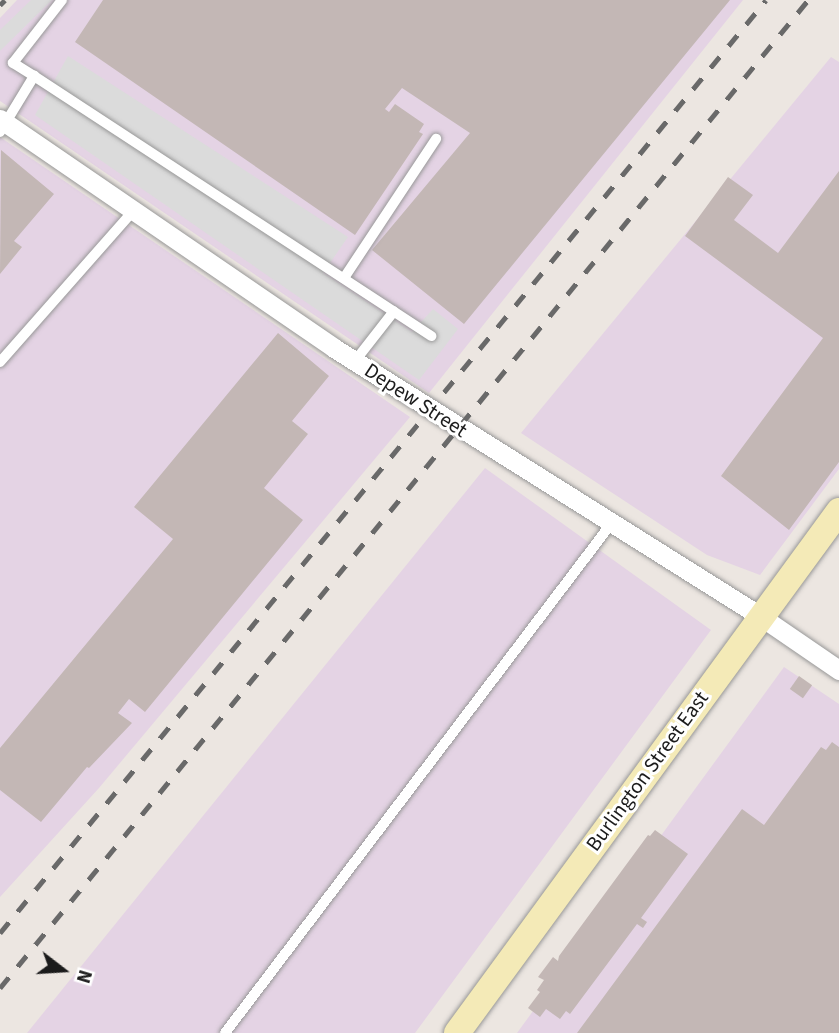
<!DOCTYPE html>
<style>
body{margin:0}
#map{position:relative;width:839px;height:1033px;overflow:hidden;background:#ece6e1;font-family:"Source Sans 3",sans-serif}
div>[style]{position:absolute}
.industrial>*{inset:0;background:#e4d3e4}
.parking>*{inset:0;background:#dbdbdb}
.building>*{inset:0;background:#c3b7b5;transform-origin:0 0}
.roads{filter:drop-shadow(0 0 2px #989898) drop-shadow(0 0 2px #989898)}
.service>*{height:10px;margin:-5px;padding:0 5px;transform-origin:5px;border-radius:5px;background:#fff}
.minor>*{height:19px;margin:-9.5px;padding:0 9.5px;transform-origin:9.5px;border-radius:9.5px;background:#fff}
.secondary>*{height:26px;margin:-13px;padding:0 13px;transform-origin:13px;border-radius:13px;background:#f4eab7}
.rail>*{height:5px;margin-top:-2.5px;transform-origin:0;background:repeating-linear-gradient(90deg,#696969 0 14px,transparent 0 28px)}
span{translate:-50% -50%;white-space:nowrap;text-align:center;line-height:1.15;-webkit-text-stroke:6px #fff;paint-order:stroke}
.street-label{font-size:21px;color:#1b1b1b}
.north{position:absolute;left:28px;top:935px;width:70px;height:70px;-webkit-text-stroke:5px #fff;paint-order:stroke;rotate:107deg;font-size:19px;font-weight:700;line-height:28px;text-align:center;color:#1b1b1b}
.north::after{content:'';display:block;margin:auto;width:24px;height:32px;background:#1b1b1b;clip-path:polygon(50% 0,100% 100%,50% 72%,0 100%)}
</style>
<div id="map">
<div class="industrial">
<i style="clip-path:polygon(17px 0,743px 0,429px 393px,0 101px,0 18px)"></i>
<i style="clip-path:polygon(831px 57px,839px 62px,839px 469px,760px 575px,707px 555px,521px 433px)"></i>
<i style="clip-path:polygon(0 137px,410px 417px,99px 788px,0 897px)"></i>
<i style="clip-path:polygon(485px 468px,711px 630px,415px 1033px,27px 1033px)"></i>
<i style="clip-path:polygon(784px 667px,839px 704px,839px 1033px,517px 1033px)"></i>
</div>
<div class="parking">
<i style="clip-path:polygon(31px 0,52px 0,0 51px,0 30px)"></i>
<i style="clip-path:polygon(68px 56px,348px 237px,323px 273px,412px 332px,433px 309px,458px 329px,419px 380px,35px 115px)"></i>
</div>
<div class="building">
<i style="clip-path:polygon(103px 0,730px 0,464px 324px,372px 250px,470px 133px,402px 88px,385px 109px,389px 112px,395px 104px,424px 124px,419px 132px,423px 134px,355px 235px,75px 42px)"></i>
<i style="clip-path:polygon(1px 150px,54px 194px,14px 241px,22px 247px,0 274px)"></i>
<i style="clip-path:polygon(839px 171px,839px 462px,789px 530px,721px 476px,823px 338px,685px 236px,728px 177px,753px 195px,734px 220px,778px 253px)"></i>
<i style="clip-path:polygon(278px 333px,329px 376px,292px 421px,308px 434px,264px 488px,303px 520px,145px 712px,129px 699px,118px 713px,132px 723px,89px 768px,87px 767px,41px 822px,0 790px,0 748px,173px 539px,134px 507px)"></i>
<i style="left:799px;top:676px;width:16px;height:16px;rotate:35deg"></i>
<i style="clip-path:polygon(832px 742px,839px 747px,839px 1033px,577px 1033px,742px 809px,764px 825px,821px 747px,826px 750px)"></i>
<i style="clip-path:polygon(655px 830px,688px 854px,641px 918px,647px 922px,643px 928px,637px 924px,570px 1014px,566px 1011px,560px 1019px,546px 1009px,540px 1017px,528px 1008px,540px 992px,537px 990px,544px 980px,538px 977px,553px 957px,558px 961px,559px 956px,648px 835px,650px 836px)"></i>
</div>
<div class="roads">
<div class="service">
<i style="left:34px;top:76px;width:475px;rotate:33.2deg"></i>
<i style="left:0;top:132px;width:66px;rotate:-58.7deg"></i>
<i style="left:34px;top:76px;width:25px;rotate:-148deg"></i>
<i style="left:13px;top:63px;width:80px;rotate:-52.1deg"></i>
<i style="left:344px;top:278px;width:167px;rotate:-56.5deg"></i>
<i style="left:355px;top:361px;width:63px;rotate:-52deg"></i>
<i style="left:0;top:362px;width:203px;rotate:-48.6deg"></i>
<i style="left:225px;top:1033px;width:639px;rotate:-52.83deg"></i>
</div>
<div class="minor">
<i style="left:0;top:119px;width:405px;rotate:34.4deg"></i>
<i style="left:334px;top:348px;width:503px;rotate:32.17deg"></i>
<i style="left:760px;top:616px;width:96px;rotate:34.4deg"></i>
</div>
<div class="secondary">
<i style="left:457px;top:1033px;width:647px;rotate:-53.8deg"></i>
</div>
</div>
<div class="rail">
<i style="left:0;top:5px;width:7px;rotate:-45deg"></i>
<i style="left:0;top:933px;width:1207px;rotate:-50.61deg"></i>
<i style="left:0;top:988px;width:1276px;rotate:-50.72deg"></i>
</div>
<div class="street-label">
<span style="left:416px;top:400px;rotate:33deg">Depew Street</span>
<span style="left:647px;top:771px;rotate:-54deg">Burlington Street East</span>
</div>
<div class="north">N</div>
</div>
